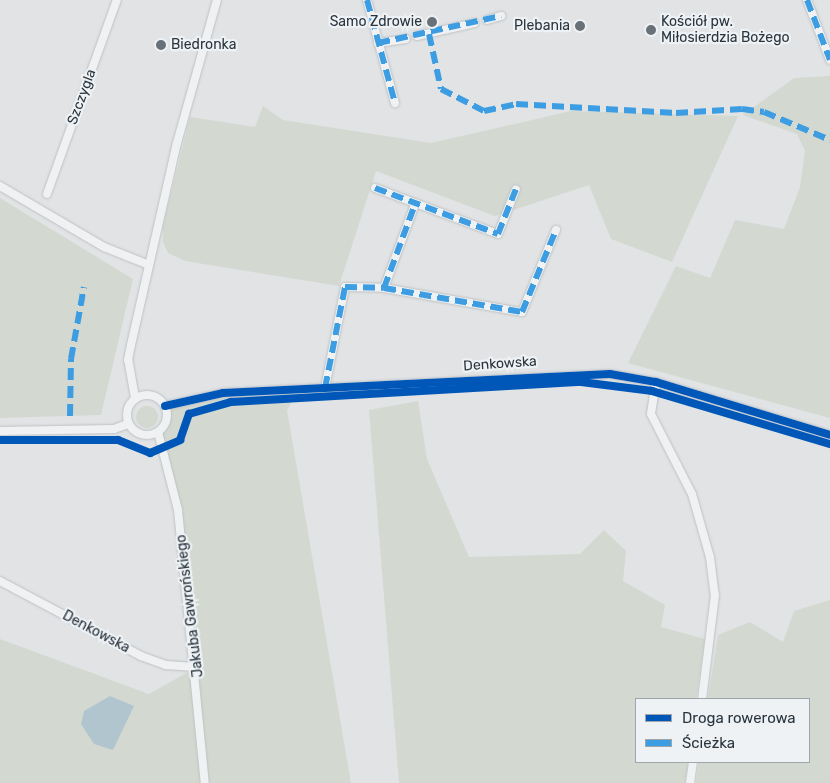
<!DOCTYPE html>
<meta charset="utf-8">
<style>
body{margin:0}
#map{position:relative;width:830px;height:783px;overflow:hidden;background:#e1e3e5;font-family:Rubik,sans-serif}
div>[style]{position:absolute}
.green>*{inset:0;background:#d3d9d1}
.round{border-radius:50%}
.water>*{inset:0;background:#b1c5cf}
.roads{filter:drop-shadow(0 0 1px #bfc1c3) drop-shadow(0 0 1px #bfc1c3)}
.minor>*{height:8px;margin:-4px;padding:0 4px;transform-origin:4px;border-radius:4px;background:#f0f1f2}
.minor>.ring{margin:-4px;padding:0;box-sizing:content-box;background:none;border:8px solid #f0f1f2;border-radius:50%}
.quiet>*{height:6px;margin-top:-3px;transform-origin:0;background:repeating-linear-gradient(90deg,#3d9de3 0 12px,transparent 0 18px)}
.cycleway>*{height:8px;margin:-4px;padding:0 4px;transform-origin:4px;border-radius:4px;background:#0057b8}
.dots>*{width:14px;height:14px;translate:-50% -50%;box-sizing:border-box;border:2px solid #eef2f5;border-radius:50%}
span{translate:-50% -50%;white-space:nowrap;text-align:center;line-height:1.15;-webkit-text-stroke:4.5px #eef2f5;paint-order:stroke}
.poi-label{font-size:14px;color:#29343d}
.right{translate:-100% -50%;text-align:right}
.left{translate:0 -50%;text-align:left}
.street-label{font-size:14px;color:#29343d}
.legend{position:absolute;left:635px;top:698px;width:175px;height:65px;box-sizing:border-box;background:#eef2f5;border:1px solid #9fa6ab;margin:0;padding:6px 9px;list-style:none;font-size:15px;color:#29343d}
.legend li{display:flex;align-items:center;gap:10px;height:25px}
.legend b{width:25px;border:1px solid #9fa6ab}
</style>
<div id="map">
<div class="green">
<i style="clip-path:polygon(830px 76px,830px 418px,628px 363px,676px 266px,710px 278px,735px 220px,784px 229px,800px 187px,805px 151px,797px 134px,743px 115px,794px 78px)"></i>
<i style="clip-path:polygon(263px 106px,283px 120px,431px 143px,571px 111px,738px 116px,672px 262px,611px 239px,589px 185px,495px 216px,376px 171px,339px 286px,185px 261px,168px 253px,163px 242px,163px 226px,190px 117px,255px 127px)"></i>
<i style="clip-path:polygon(0 198px,133px 279px,101px 415px,0 418px)"></i>
<i style="clip-path:polygon(300px 388px,287px 410px,351px 783px,0 783px,0 639px,149px 694px,197px 667px,178px 510px,158px 432px,167px 420px,165px 406px,203px 397px)"></i>
<i style="clip-path:polygon(418px 401px,427px 459px,469px 557px,580px 554px,604px 530px,626px 551px,623px 581px,665px 605px,661px 627px,705px 639px,696px 699px,636px 699px,636px 762px,688px 762px,685px 783px,399px 783px,369px 410px)"></i>
<i class="round" style="left:136px;top:406px;width:22px;height:22px"></i>
<i style="clip-path:polygon(830px 600px,830px 783px,696px 783px,699px 762px,809px 762px,809px 699px,708px 699px,718px 635px,750px 622px,783px 642px,794px 611px)"></i>
</div>
<div class="water">
<i style="clip-path:polygon(110px 696px,134px 706px,113px 750px,94px 744px,81px 724px,84px 711px)"></i>
</div>
<div class="roads">
<div class="minor">
<i style="left:367px;top:0;width:107px;rotate:74.8deg"></i>
<i style="left:807px;top:0;width:64px;rotate:69deg"></i>
<i style="left:487px;top:20px;width:15px;rotate:-16deg"></i>
<i style="left:417px;top:36px;width:59px;rotate:-12.6deg"></i>
<i style="left:378px;top:43px;width:28px;rotate:-8deg"></i>
<i style="left:0;top:186px;width:121px;rotate:30.4deg"></i>
<i style="left:104px;top:247px;width:48px;rotate:21.8deg"></i>
<i style="left:375px;top:188px;width:131px;rotate:20.5deg"></i>
<i style="left:498px;top:234px;width:48px;rotate:-68.2deg"></i>
<i style="left:47px;top:194px;width:206px;rotate:-70.2deg"></i>
<i style="left:384px;top:288px;width:90px;rotate:-69.7deg"></i>
<i style="left:656px;top:382px;width:32px;rotate:99deg"></i>
<i style="left:651px;top:414px;width:90px;rotate:62.9deg"></i>
<i style="left:692px;top:494px;width:66px;rotate:74.1deg"></i>
<i style="left:710px;top:557px;width:38px;rotate:83deg"></i>
<i style="left:715px;top:595px;width:105px;rotate:97.1deg"></i>
<i style="left:325px;top:388px;width:103px;rotate:-78.8deg"></i>
<i style="left:345px;top:287px;width:39px;rotate:1deg"></i>
<i style="left:384px;top:288px;width:140px;rotate:9.9deg"></i>
<i style="left:522px;top:312px;width:89px;rotate:-67.5deg"></i>
<i class="ring" style="left:127px;top:395px;width:32px;height:32px"></i>
<i style="left:135px;top:398px;width:39px;rotate:-100deg"></i>
<i style="left:128px;top:360px;width:15px;rotate:-79deg"></i>
<i style="left:131px;top:345px;width:207px;rotate:-77.2deg"></i>
<i style="left:177px;top:143px;width:148px;rotate:-74.4deg"></i>
<i style="left:165px;top:406px;width:59px;rotate:-12.6deg"></i>
<i style="left:223px;top:393px;width:387px;rotate:-2.8deg"></i>
<i style="left:610px;top:374px;width:47px;rotate:9.9deg"></i>
<i style="left:656px;top:382px;width:182px;rotate:16.9deg"></i>
<i style="left:0;top:431px;width:114px;rotate:-1deg"></i>
<i style="left:114px;top:429px;width:15px;rotate:-20deg"></i>
<i style="left:158px;top:432px;width:81px;rotate:75.6deg"></i>
<i style="left:178px;top:510px;width:274px;rotate:84.4deg"></i>
<i style="left:0;top:581px;width:160px;rotate:28deg"></i>
<i style="left:141px;top:656px;width:27px;rotate:20deg"></i>
<i style="left:166px;top:665px;width:32px;rotate:4deg"></i>
<i style="left:690px;top:783px;width:21px;rotate:-82deg"></i>
</div>
</div>
<div class="quiet">
<i style="left:367px;top:0;width:107px;rotate:74.8deg"></i>
<i style="left:807px;top:0;width:64px;rotate:69deg"></i>
<i style="left:429px;top:34px;width:56px;rotate:77.7deg"></i>
<i style="left:441px;top:89px;width:48px;rotate:27.1deg"></i>
<i style="left:484px;top:111px;width:33px;rotate:-12deg"></i>
<i style="left:516px;top:104px;width:160px;rotate:3.2deg"></i>
<i style="left:676px;top:113px;width:66px;rotate:-3.5deg"></i>
<i style="left:742px;top:109px;width:22px;rotate:8deg"></i>
<i style="left:764px;top:112px;width:72px;rotate:23deg"></i>
<i style="left:378px;top:43px;width:126px;rotate:-12.4deg"></i>
<i style="left:375px;top:188px;width:131px;rotate:20.5deg"></i>
<i style="left:498px;top:234px;width:48px;rotate:-68.2deg"></i>
<i style="left:384px;top:288px;width:90px;rotate:-69.7deg"></i>
<i style="left:325px;top:388px;width:103px;rotate:-78.8deg"></i>
<i style="left:345px;top:287px;width:39px;rotate:1deg"></i>
<i style="left:384px;top:288px;width:140px;rotate:9.9deg"></i>
<i style="left:522px;top:312px;width:89px;rotate:-67.5deg"></i>
<i style="left:70px;top:416px;width:57px;rotate:-89deg"></i>
<i style="left:71px;top:359px;width:73px;rotate:-79.8deg"></i>
</div>
<div class="cycleway">
<i style="left:165px;top:406px;width:59px;rotate:-12.6deg"></i>
<i style="left:223px;top:393px;width:387px;rotate:-2.8deg"></i>
<i style="left:610px;top:374px;width:47px;rotate:9.9deg"></i>
<i style="left:656px;top:382px;width:182px;rotate:16.9deg"></i>
<i style="left:0;top:440px;width:118px"></i>
<i style="left:118px;top:440px;width:35px;rotate:22deg"></i>
<i style="left:150px;top:453px;width:33px;rotate:-23deg"></i>
<i style="left:180px;top:440px;width:28px;rotate:-71deg"></i>
<i style="left:189px;top:414px;width:44px;rotate:-15.9deg"></i>
<i style="left:231px;top:402px;width:351px;rotate:-3.3deg"></i>
<i style="left:581px;top:382px;width:72px;rotate:7.2deg"></i>
<i style="left:652px;top:391px;width:186px;rotate:16.6deg"></i>
</div>
<div class="dots">
<i style="left:432px;top:22px;background:#697178"></i>
<i style="left:580px;top:26px;background:#697178"></i>
<i style="left:651px;top:30px;background:#697178"></i>
<i style="left:161px;top:45px;background:#697178"></i>
</div>
<div class="poi-label">
<span class="right" style="left:422px;top:22px">Samo Zdrowie</span>
<span class="left" style="left:661px;top:30px">Kościół pw.<br>Miłosierdzia Bożego</span>
<span class="right" style="left:570px;top:26px">Plebania</span>
<span class="left" style="left:171px;top:45px">Biedronka</span>
</div>
<div class="street-label">
<span style="left:82px;top:97px;rotate:-70deg">Szczygla</span>
<span style="left:500px;top:364px;rotate:-4deg">Denkowska</span>
<span style="left:190px;top:606px;rotate:-97deg">Jakuba Gawrońskiego</span>
<span style="left:96px;top:632px;rotate:28deg">Denkowska</span>
</div>
<ul class="legend">
<li><b style="height:6px;background:#0057b8"></b>Droga rowerowa</li>
<li><b style="height:6px;background:#3d9de3"></b>Ścieżka</li>
</ul>
</div>
